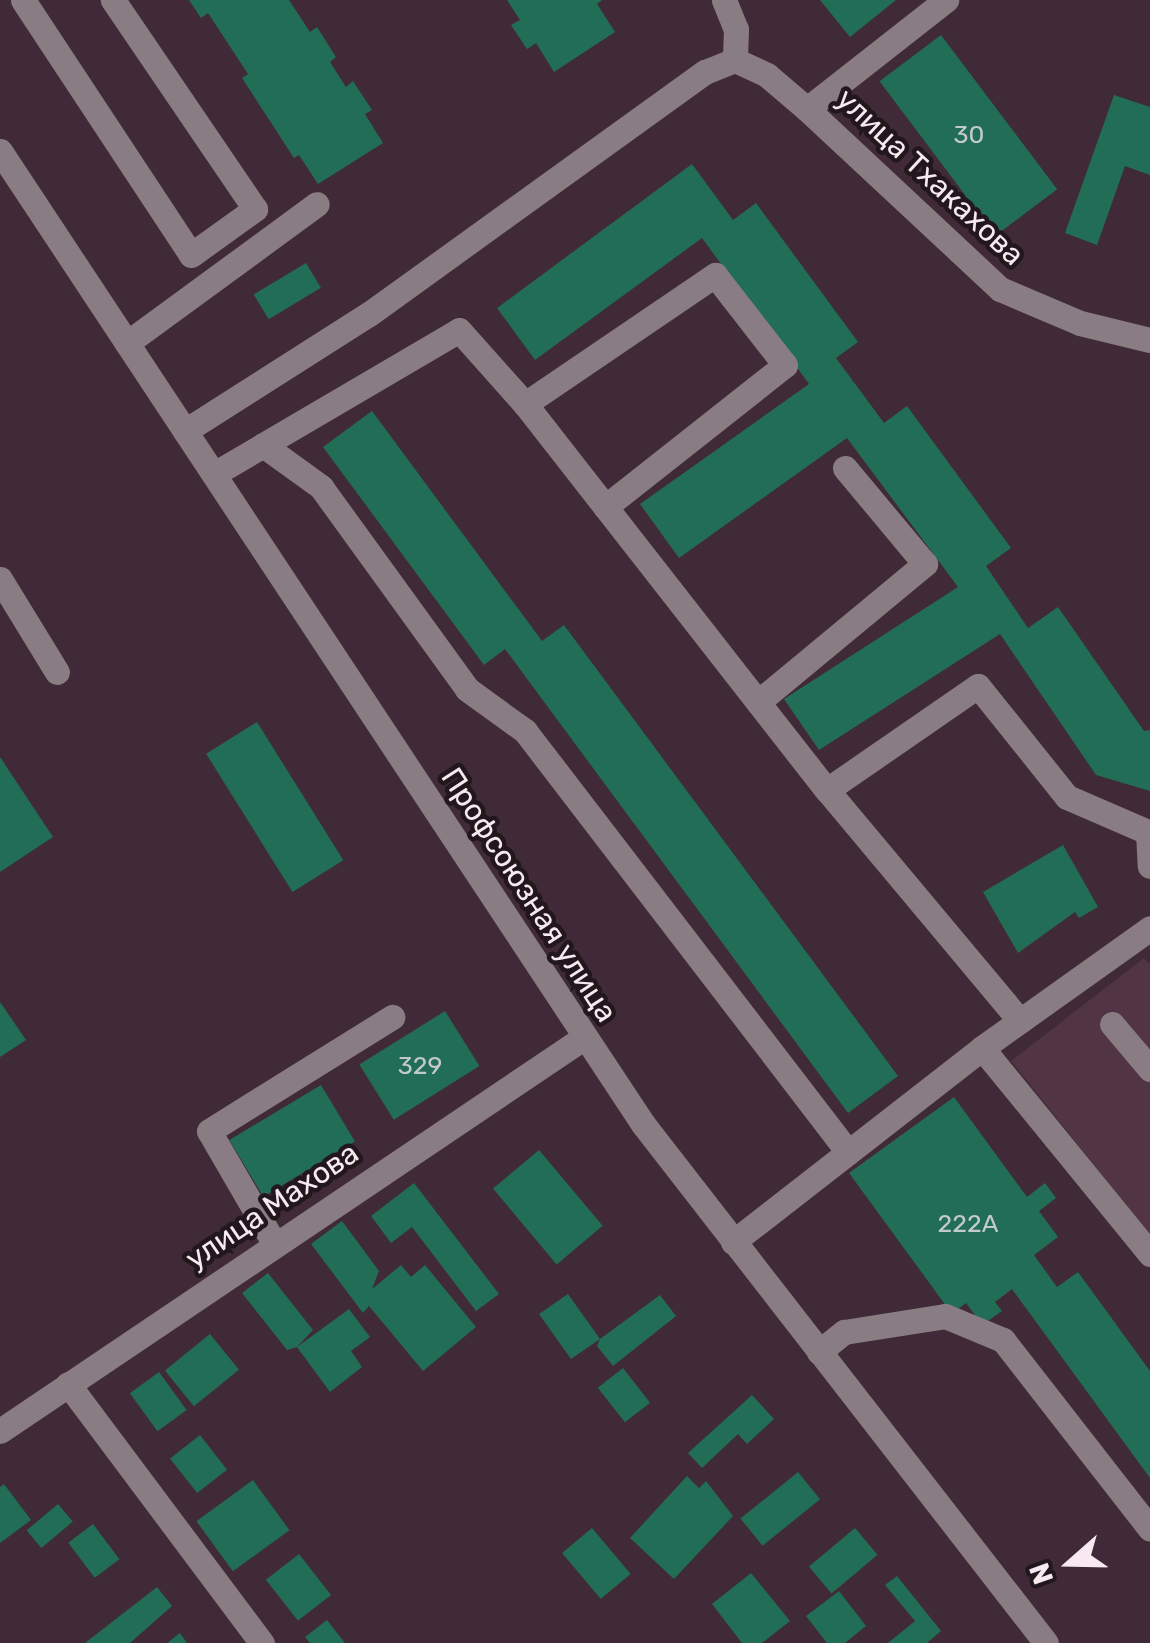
<!DOCTYPE html>
<meta charset="utf-8">
<style>
body{margin:0}
#map{position:relative;width:1150px;height:1643px;overflow:hidden;background:#412a37;font-family:Rubik,sans-serif}
div>[style]{position:absolute}
.built>*{inset:0;background:#513545}
.building>*{inset:0;background:#216d56;transform-origin:0 0}
.minor>*{height:25px;margin:-12.5px;padding:0 12.5px;transform-origin:12.5px;border-radius:12.5px;background:#897d83}
span{translate:-50% -50%;white-space:nowrap;text-align:center;line-height:1.15;-webkit-text-stroke:9px #21171c;paint-order:stroke}
.number-label{font-size:25px;color:#c2caca}
.number-label span{-webkit-text-stroke-width:0}
.street-label{font-size:30px;color:#f8e9f0}
.north{position:absolute;left:1020px;top:1513px;width:100px;height:100px;-webkit-text-stroke:8px #21171c;paint-order:stroke;rotate:250deg;font-size:28px;font-weight:700;line-height:40px;text-align:center;color:#f8e9f0}
.north::after{content:'';display:block;margin:auto;width:35px;height:45px;background:#f8e9f0;clip-path:polygon(50% 0,100% 100%,50% 72%,0 100%)}
</style>
<div id="map">
<div class="built">
<i style="clip-path:polygon(1144px 958px,1150px 965px,1150px 1235px,1011px 1061px)"></i>
</div>
<div class="building">
<i style="clip-path:polygon(189px 0,289px 0,310px 32px,317px 27px,336px 57px,330px 62px,346px 87px,353px 81px,372px 110px,365px 114px,383px 143px,318px 184px,299px 155px,294px 158px,242px 78px,248px 74px,208px 13px,201px 18px)"></i>
<i style="clip-path:polygon(507px 0,602px 0,597px 4px,615px 32px,554px 72px,536px 43px,527px 49px,511px 25px,520px 20px)"></i>
<i style="clip-path:polygon(820px 0,896px 0,850px 37px)"></i>
<i style="left:941px;top:35px;width:193px;height:77px;rotate:53deg"></i>
<i style="clip-path:polygon(1114px 95px,1150px 107px,1150px 175px,1125px 166px,1097px 245px,1065px 233px)"></i>
<i style="clip-path:polygon(692px 164px,733px 220px,756px 203px,858px 342px,836px 358px,884px 423px,907px 406px,1011px 548px,986px 566px,1028px 628px,1058px 607px,1144px 731px,1150px 730px,1150px 791px,1096px 775px,1000px 634px,819px 750px,784px 699px,958px 587px,847px 438px,679px 558px,640px 504px,809px 384px,702px 238px,535px 360px,497px 308px)"></i>
<i style="left:306px;top:263px;width:29px;height:61px;rotate:59deg"></i>
<i style="clip-path:polygon(372px 411px,542px 641px,564px 625px,898px 1076px,848px 1113px,505px 649px,484px 665px,323px 447px)"></i>
<i style="left:257px;top:722px;width:163px;height:60px;rotate:58deg"></i>
<i style="clip-path:polygon(0 757px,53px 837px,0 872px)"></i>
<i style="clip-path:polygon(1063px 845px,1098px 907px,1079px 918px,1075px 912px,1018px 953px,983px 892px)"></i>
<i style="clip-path:polygon(0 1002px,26px 1040px,0 1057px)"></i>
<i style="left:445px;top:1011px;width:65px;height:101px;rotate:58deg"></i>
<i style="left:321px;top:1085px;width:66px;height:107px;rotate:59deg"></i>
<i style="clip-path:polygon(954px 1097px,1027px 1197px,1045px 1183px,1056px 1198px,1039px 1211px,1058px 1237px,1034px 1255px,1057px 1287px,1078px 1272px,1150px 1371px,1150px 1478px,1012px 1289px,995px 1302px,1002px 1311px,982px 1325px,966px 1303px,952px 1314px,849px 1173px)"></i>
<i style="left:539px;top:1150px;width:99px;height:60px;rotate:50deg"></i>
<i style="clip-path:polygon(414px 1183px,499px 1294px,476px 1311px,412px 1227px,391px 1243px,371px 1216px)"></i>
<i style="clip-path:polygon(342px 1221px,379px 1271px,372px 1289px,401px 1265px,411px 1277px,425px 1265px,476px 1327px,423px 1371px,369px 1306px,363px 1313px,311px 1244px)"></i>
<i style="clip-path:polygon(268px 1273px,313px 1330px,297px 1347px,349px 1309px,370px 1337px,351px 1351px,362px 1367px,330px 1392px,297px 1347px,287px 1350px,242px 1293px)"></i>
<i style="clip-path:polygon(568px 1294px,600px 1339px,660px 1295px,676px 1316px,613px 1366px,597px 1346px,600px 1339px,571px 1359px,539px 1314px)"></i>
<i style="left:210px;top:1334px;width:46px;height:58px;rotate:51deg"></i>
<i style="left:623px;top:1368px;width:44px;height:32px;rotate:52deg"></i>
<i style="left:159px;top:1372px;width:47px;height:36px;rotate:54deg"></i>
<i style="clip-path:polygon(752px 1395px,774px 1419px,747px 1444px,738px 1434px,702px 1468px,688px 1453px)"></i>
<i style="left:200px;top:1435px;width:44px;height:38px;rotate:52deg"></i>
<i style="left:798px;top:1472px;width:35px;height:74px;rotate:51deg"></i>
<i style="clip-path:polygon(687px 1476px,699px 1488px,706px 1481px,733px 1516px,674px 1579px,630px 1538px)"></i>
<i style="left:253px;top:1480px;width:62px;height:70px;rotate:54deg"></i>
<i style="clip-path:polygon(4px 1484px,31px 1520px,0 1543px,0 1487px)"></i>
<i style="left:58px;top:1504px;width:23px;height:41px;rotate:50deg"></i>
<i style="left:93px;top:1524px;width:44px;height:31px;rotate:53deg"></i>
<i style="left:592px;top:1528px;width:60px;height:39px;rotate:50deg"></i>
<i style="left:855px;top:1528px;width:35px;height:60px;rotate:50deg"></i>
<i style="left:299px;top:1554px;width:52px;height:42px;rotate:52deg"></i>
<i style="clip-path:polygon(751px 1573px,790px 1621px,762px 1643px,742px 1643px,712px 1604px)"></i>
<i style="clip-path:polygon(897px 1576px,941px 1631px,927px 1643px,888px 1643px,915px 1621px,885px 1585px)"></i>
<i style="clip-path:polygon(157px 1587px,172px 1606px,130px 1643px,85px 1643px)"></i>
<i style="clip-path:polygon(839px 1591px,866px 1626px,845px 1643px,827px 1643px,806px 1616px)"></i>
<i style="clip-path:polygon(327px 1620px,345px 1643px,310px 1643px,305px 1637px)"></i>
<i style="clip-path:polygon(180px 1633px,187px 1643px,167px 1643px)"></i>
</div>
<div class="minor">
<i style="left:23px;top:0;width:305px;rotate:56.6deg"></i>
<i style="left:191px;top:255px;width:79px;rotate:-35.7deg"></i>
<i style="left:255px;top:209px;width:253px;rotate:-124.2deg"></i>
<i style="left:724px;top:0;width:31px;rotate:68deg"></i>
<i style="left:736px;top:29px;width:31px;rotate:92deg"></i>
<i style="left:735px;top:60px;width:35px;rotate:25deg"></i>
<i style="left:767px;top:75px;width:52px;rotate:40.4deg"></i>
<i style="left:807px;top:109px;width:264px;rotate:43deg"></i>
<i style="left:1000px;top:289px;width:87px;rotate:23deg"></i>
<i style="left:1080px;top:323px;width:72px;rotate:13.7deg"></i>
<i style="left:807px;top:109px;width:177px;rotate:-38.1deg"></i>
<i style="left:0;top:151px;width:1166px;rotate:56.54deg"></i>
<i style="left:643px;top:1124px;width:657px;rotate:52.17deg"></i>
<i style="left:127px;top:343px;width:235px;rotate:-36.2deg"></i>
<i style="left:525px;top:404px;width:230px;rotate:-34.2deg"></i>
<i style="left:715px;top:275px;width:114px;rotate:52.1deg"></i>
<i style="left:785px;top:365px;width:229px;rotate:141.7deg"></i>
<i style="left:185px;top:431px;width:218px;rotate:-32.5deg"></i>
<i style="left:369px;top:314px;width:414px;rotate:-35.8deg"></i>
<i style="left:705px;top:72px;width:32px;rotate:-22deg"></i>
<i style="left:263px;top:445px;width:72px;rotate:35.9deg"></i>
<i style="left:321px;top:487px;width:249px;rotate:54.1deg"></i>
<i style="left:467px;top:689px;width:72px;rotate:35.9deg"></i>
<i style="left:525px;top:731px;width:531px;rotate:52.5deg"></i>
<i style="left:214px;top:474px;width:284px;rotate:-30.4deg"></i>
<i style="left:459px;top:330px;width:99px;rotate:48.3deg"></i>
<i style="left:525px;top:404px;width:490px;rotate:52deg"></i>
<i style="left:827px;top:790px;width:301px;rotate:50.1deg"></i>
<i style="left:0;top:579px;width:109px;rotate:58.5deg"></i>
<i style="left:758px;top:702px;width:217px;rotate:-39.6deg"></i>
<i style="left:925px;top:564px;width:125px;rotate:-129.8deg"></i>
<i style="left:827px;top:790px;width:183px;rotate:-34.6deg"></i>
<i style="left:978px;top:686px;width:142px;rotate:51.3deg"></i>
<i style="left:1067px;top:797px;width:88px;rotate:23.4deg"></i>
<i style="left:1148px;top:832px;width:34px;rotate:87deg"></i>
<i style="left:1112px;top:1024px;width:59px;rotate:49.8deg"></i>
<i style="left:982px;top:1048px;width:206px;rotate:-35.5deg"></i>
<i style="left:733px;top:1242px;width:316px;rotate:-37.9deg"></i>
<i style="left:982px;top:1048px;width:266px;rotate:50.8deg"></i>
<i style="left:274px;top:1243px;width:129px;rotate:-120.1deg"></i>
<i style="left:209px;top:1131px;width:216px;rotate:-31.9deg"></i>
<i style="left:819px;top:1352px;width:32px;rotate:-39deg"></i>
<i style="left:844px;top:1332px;width:102px;rotate:-9deg"></i>
<i style="left:945px;top:1316px;width:63px;rotate:22.5deg"></i>
<i style="left:1003px;top:1340px;width:239px;rotate:52.1deg"></i>
<i style="left:68px;top:1384px;width:324px;rotate:53.2deg"></i>
<i style="left:0;top:1431px;width:703px;rotate:-33.98deg"></i>
</div>
<div class="number-label">
<span style="left:969px;top:135px">30</span>
<span style="left:420px;top:1066px">329</span>
<span style="left:968px;top:1224px">222А</span>
</div>
<div class="street-label">
<span style="left:930px;top:177px;rotate:43deg">улица Тхакахова</span>
<span style="left:529px;top:895px;rotate:57deg">Профсоюзная улица</span>
<span style="left:272px;top:1206px;rotate:-34deg">улица Махова</span>
</div>
<div class="north">N</div>
</div>
